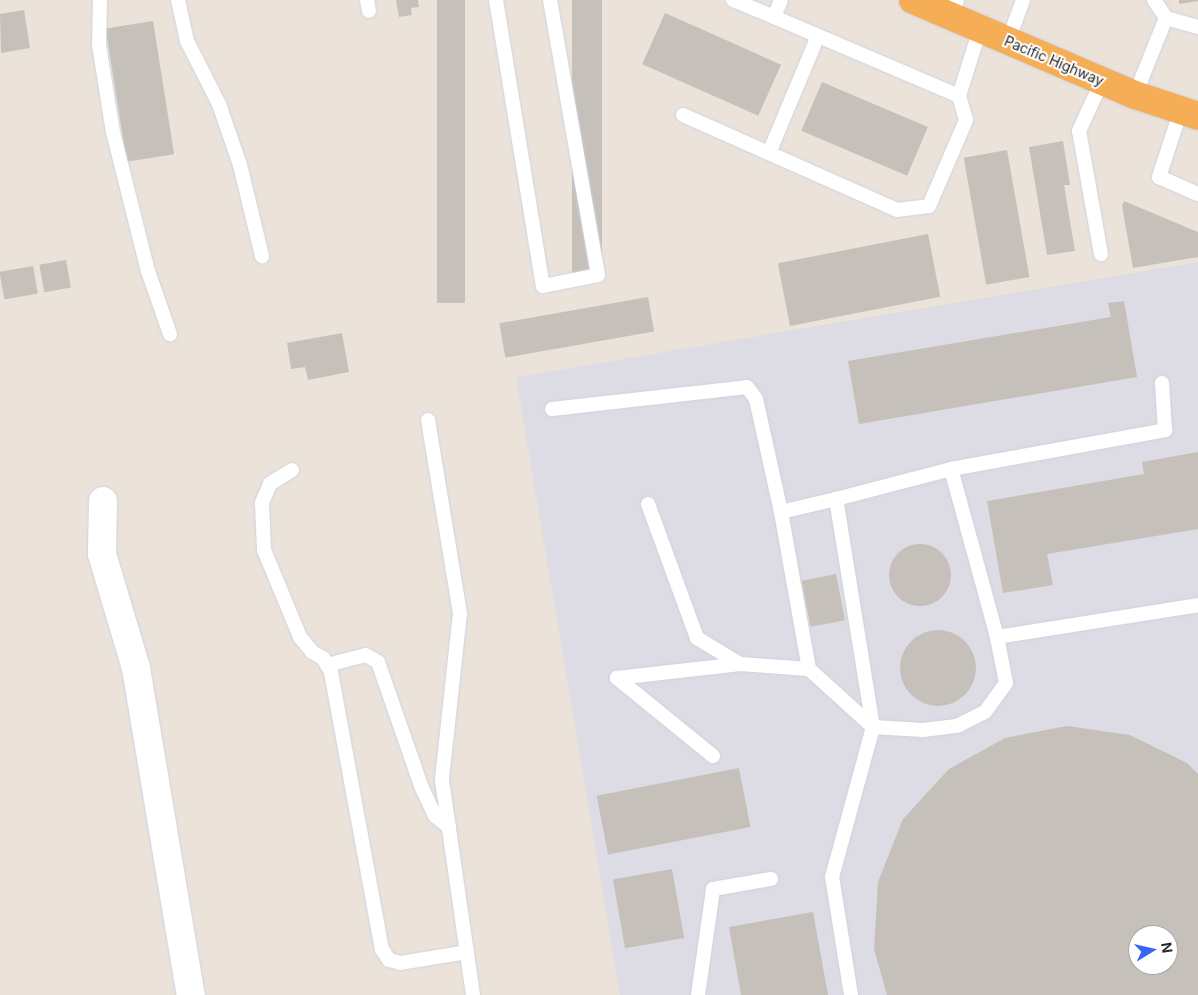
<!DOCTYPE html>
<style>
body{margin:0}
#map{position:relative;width:1198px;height:995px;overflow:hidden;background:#ebe3da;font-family:Inter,sans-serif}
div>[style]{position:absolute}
.industrial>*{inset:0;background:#dddbe3}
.building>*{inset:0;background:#c6c0ba;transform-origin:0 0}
.round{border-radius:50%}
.roads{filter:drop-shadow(0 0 1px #cfd3e1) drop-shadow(0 0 1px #cfd3e1)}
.service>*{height:14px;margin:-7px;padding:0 7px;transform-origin:7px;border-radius:7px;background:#fff}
.minor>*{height:28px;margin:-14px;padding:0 14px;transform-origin:14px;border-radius:14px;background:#fff}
.trunk>*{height:28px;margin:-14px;padding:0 14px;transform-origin:14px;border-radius:14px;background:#f6ae56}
span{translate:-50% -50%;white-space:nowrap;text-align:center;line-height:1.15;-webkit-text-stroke:4px #fff;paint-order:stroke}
.street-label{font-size:14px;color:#282828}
.north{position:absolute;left:1128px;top:925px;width:50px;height:50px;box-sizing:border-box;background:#fff;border:1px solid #a9a9a9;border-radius:50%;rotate:81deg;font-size:14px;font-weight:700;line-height:20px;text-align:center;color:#282828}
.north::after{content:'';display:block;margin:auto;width:18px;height:22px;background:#3965f9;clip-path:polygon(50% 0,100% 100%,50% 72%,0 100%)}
</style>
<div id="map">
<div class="industrial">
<i style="clip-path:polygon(evenodd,1198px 262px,1198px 995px,620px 995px,516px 377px,1198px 262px,1138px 935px,1168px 935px,1168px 965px,1138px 965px,1138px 935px)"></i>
</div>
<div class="building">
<i style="clip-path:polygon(396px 0,418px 0,419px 7px,411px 8px,412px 15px,399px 17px)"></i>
<i style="left:437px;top:0;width:28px;height:303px"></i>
<i style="left:572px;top:0;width:30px;height:277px"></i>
<i style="clip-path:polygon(1179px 0,1198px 0,1198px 1px,1179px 4px)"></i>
<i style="clip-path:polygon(24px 10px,30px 48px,1px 53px,0 14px)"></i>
<i style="left:665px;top:13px;width:127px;height:56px;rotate:24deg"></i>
<i style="left:153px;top:21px;width:135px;height:48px;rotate:81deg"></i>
<i style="left:822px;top:82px;width:115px;height:53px;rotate:23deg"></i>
<i style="clip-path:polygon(1063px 141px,1070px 185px,1064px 185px,1075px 251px,1047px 255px,1029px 147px)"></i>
<i style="left:1007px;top:150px;width:129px;height:44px;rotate:80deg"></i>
<i style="clip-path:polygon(1124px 201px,1198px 232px,1198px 257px,1133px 268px,1122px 206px)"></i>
<i style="left:928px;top:234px;width:64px;height:153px;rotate:79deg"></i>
<i style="left:66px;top:260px;width:28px;height:27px;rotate:80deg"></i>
<i style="left:33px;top:266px;width:28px;height:34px;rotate:80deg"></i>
<i style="left:648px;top:297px;width:35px;height:151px;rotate:80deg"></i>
<i style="clip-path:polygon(1124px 301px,1137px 377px,859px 424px,848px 361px,1111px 317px,1108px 303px)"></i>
<i style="clip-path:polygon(342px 333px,349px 372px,308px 380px,305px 367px,291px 369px,287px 343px)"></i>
<i style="clip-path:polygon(1198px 452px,1198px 529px,1047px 554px,1053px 585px,1003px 593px,987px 501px,1144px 474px,1142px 462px)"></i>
<i class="round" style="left:889px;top:544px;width:62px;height:62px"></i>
<i style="left:836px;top:574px;width:47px;height:35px;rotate:79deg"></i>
<i class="round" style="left:900px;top:630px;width:76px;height:76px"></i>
<i style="clip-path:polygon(evenodd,1067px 726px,1130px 735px,1187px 763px,1198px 774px,1198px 995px,887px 995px,874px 949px,878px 882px,903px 819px,949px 769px,1005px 738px,1067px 726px,1138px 935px,1168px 935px,1168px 965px,1138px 965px,1138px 935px)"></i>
<i style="left:739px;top:768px;width:60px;height:145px;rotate:79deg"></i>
<i style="left:672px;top:869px;width:70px;height:60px;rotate:80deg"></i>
<i style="clip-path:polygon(813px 912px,828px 995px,741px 995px,729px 927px)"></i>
</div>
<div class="roads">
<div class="service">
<i style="left:100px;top:0;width:45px;rotate:91.3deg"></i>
<i style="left:99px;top:45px;width:88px;rotate:80.9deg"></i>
<i style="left:113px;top:132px;width:143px;rotate:75.9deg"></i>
<i style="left:148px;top:271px;width:67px;rotate:70.8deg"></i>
<i style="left:178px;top:0;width:42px;rotate:77.6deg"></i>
<i style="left:187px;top:41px;width:71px;rotate:63.1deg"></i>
<i style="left:219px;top:104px;width:65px;rotate:71deg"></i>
<i style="left:240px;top:165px;width:94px;rotate:76.4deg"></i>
<i style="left:367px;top:0;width:11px;rotate:80deg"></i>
<i style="left:496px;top:0;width:290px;rotate:80.7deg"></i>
<i style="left:543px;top:286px;width:56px;rotate:-11.3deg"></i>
<i style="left:598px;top:275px;width:279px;rotate:-99.9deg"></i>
<i style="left:733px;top:0;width:44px;rotate:22.5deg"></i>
<i style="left:774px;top:17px;width:18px;rotate:-68deg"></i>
<i style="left:1154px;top:0;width:22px;rotate:56deg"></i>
<i style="left:774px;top:17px;width:201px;rotate:23.1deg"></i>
<i style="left:959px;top:96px;width:70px;rotate:-72.6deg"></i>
<i style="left:952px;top:17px;width:18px;rotate:-74deg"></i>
<i style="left:1008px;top:41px;width:44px;rotate:-69.9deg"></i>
<i style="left:1135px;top:95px;width:83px;rotate:-68.1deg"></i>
<i style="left:1166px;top:18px;width:33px;rotate:16deg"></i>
<i style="left:1181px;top:110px;width:71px;rotate:108.2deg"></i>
<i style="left:1159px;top:177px;width:43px;rotate:23.6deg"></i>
<i style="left:683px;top:115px;width:234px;rotate:23.9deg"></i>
<i style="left:897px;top:210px;width:32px;rotate:-7deg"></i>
<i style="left:929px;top:206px;width:94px;rotate:-66.7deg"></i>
<i style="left:966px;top:120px;width:25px;rotate:-106deg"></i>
<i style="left:769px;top:153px;width:127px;rotate:-67.3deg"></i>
<i style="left:1101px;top:254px;width:125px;rotate:-100.1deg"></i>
<i style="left:1079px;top:131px;width:55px;rotate:-65.3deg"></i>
<i style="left:552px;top:409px;width:196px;rotate:-6.4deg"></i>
<i style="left:747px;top:387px;width:15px;rotate:53deg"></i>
<i style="left:756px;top:399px;width:116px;rotate:77.5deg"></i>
<i style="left:428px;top:420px;width:196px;rotate:80.6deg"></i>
<i style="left:460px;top:613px;width:168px;rotate:96.2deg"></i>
<i style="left:442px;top:780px;width:217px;rotate:81.8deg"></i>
<i style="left:292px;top:470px;width:26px;rotate:148deg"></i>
<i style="left:270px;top:484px;width:21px;rotate:113deg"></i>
<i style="left:262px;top:503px;width:47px;rotate:87.6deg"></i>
<i style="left:264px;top:550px;width:94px;rotate:67.5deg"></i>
<i style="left:300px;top:637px;width:19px;rotate:51deg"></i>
<i style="left:312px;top:652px;width:13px;rotate:29deg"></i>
<i style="left:323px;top:658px;width:16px;rotate:60deg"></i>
<i style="left:331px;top:672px;width:282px;rotate:79.6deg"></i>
<i style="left:382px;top:949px;width:13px;rotate:58deg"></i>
<i style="left:389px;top:960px;width:11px;rotate:15deg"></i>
<i style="left:400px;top:963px;width:68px;rotate:-9.3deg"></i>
<i style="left:836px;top:499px;width:57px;rotate:166.7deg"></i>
<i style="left:781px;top:512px;width:159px;rotate:79.9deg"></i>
<i style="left:809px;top:669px;width:86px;rotate:42.2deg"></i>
<i style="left:873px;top:727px;width:50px;rotate:3.4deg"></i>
<i style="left:923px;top:730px;width:34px;rotate:-7deg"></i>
<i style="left:957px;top:726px;width:31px;rotate:-27deg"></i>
<i style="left:985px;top:712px;width:36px;rotate:-54deg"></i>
<i style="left:1006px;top:683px;width:47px;rotate:-101.1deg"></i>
<i style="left:997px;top:637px;width:174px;rotate:-105.3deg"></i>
<i style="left:951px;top:469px;width:218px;rotate:-10.3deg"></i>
<i style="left:1165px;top:430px;width:47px;rotate:-93.7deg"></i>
<i style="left:648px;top:504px;width:143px;rotate:69.9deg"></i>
<i style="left:697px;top:638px;width:50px;rotate:31.2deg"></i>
<i style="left:740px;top:664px;width:69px;rotate:4.1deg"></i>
<i style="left:997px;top:637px;width:204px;rotate:-9deg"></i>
<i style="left:327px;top:665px;width:40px;rotate:-14.4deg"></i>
<i style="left:366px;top:655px;width:14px;rotate:30deg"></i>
<i style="left:378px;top:662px;width:133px;rotate:70.8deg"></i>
<i style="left:422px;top:788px;width:31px;rotate:65deg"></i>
<i style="left:435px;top:816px;width:18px;rotate:38deg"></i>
<i style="left:713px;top:756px;width:124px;rotate:-140.9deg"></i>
<i style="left:617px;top:678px;width:124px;rotate:-6.5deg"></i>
<i style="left:698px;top:995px;width:107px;rotate:-81.9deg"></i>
<i style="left:713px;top:889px;width:59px;rotate:-9.8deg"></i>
<i style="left:851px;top:995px;width:120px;rotate:-99.1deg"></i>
<i style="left:832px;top:877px;width:156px;rotate:-74.7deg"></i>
<i style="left:873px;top:727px;width:231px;rotate:-99.2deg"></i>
<i style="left:836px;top:499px;width:119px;rotate:-14.6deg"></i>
</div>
<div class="minor">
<i style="left:103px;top:501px;width:53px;rotate:91.1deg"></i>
<i style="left:102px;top:554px;width:119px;rotate:73.4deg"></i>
<i style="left:136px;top:668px;width:332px;rotate:80.5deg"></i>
</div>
<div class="trunk">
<i style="left:913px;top:0;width:241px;rotate:23.2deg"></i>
<i style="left:1135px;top:95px;width:66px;rotate:18.4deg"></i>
</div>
</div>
<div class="street-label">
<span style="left:1054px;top:61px;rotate:23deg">Pacific Highway</span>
</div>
<div class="north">N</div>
</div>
